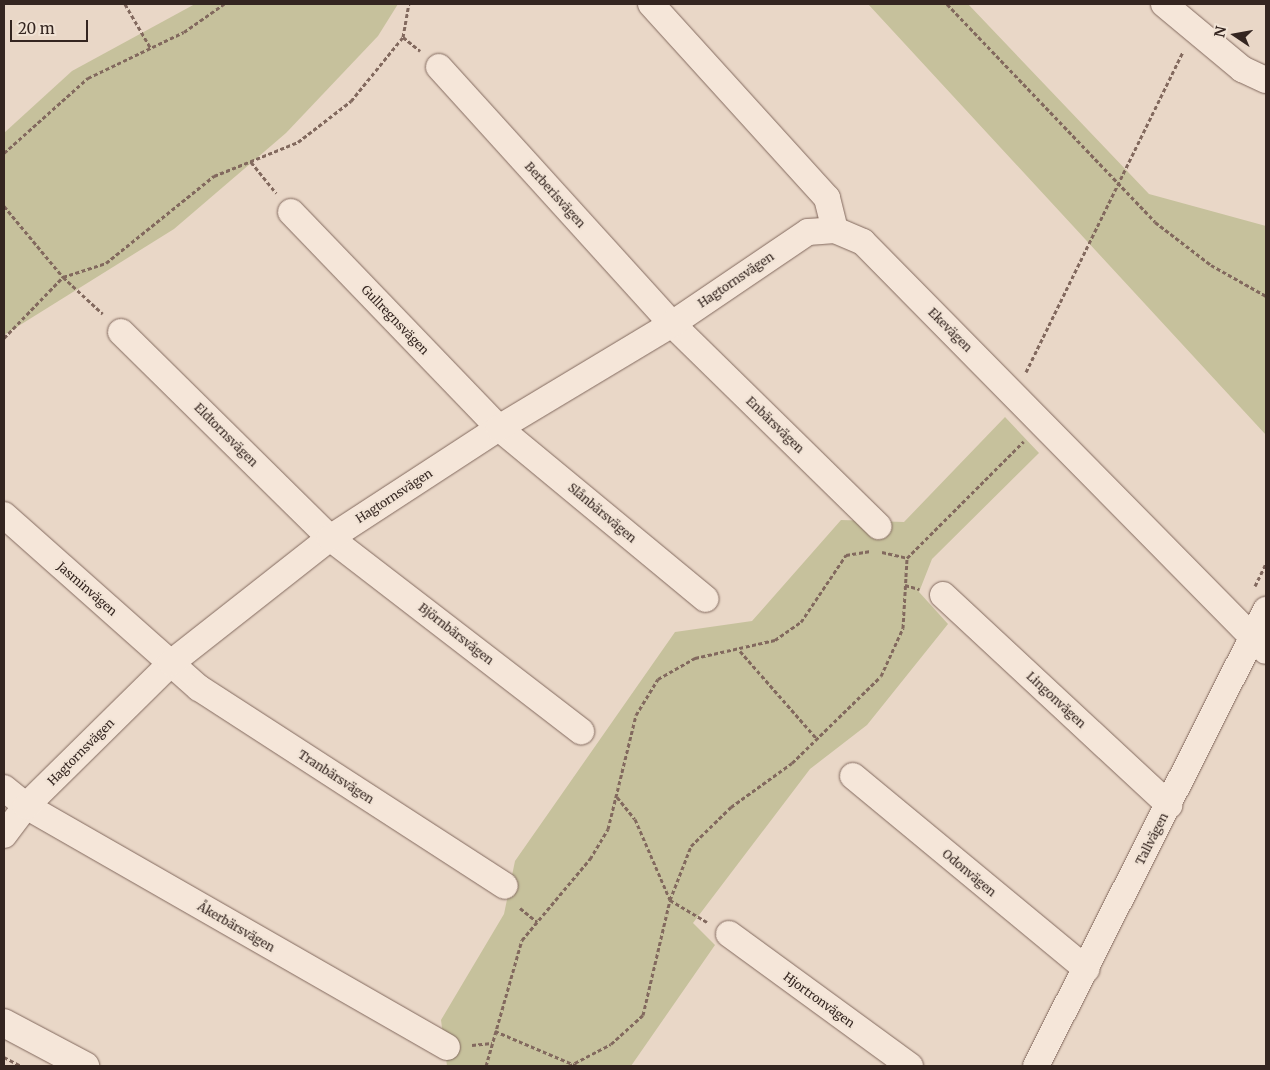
<!DOCTYPE html>
<meta charset="utf-8">
<style>
body{margin:0}
#map{position:relative;width:1270px;height:1070px;overflow:hidden;background:#e9d7c7;font-family:Merriweather,serif}
div>[style]{position:absolute}
.green>*{inset:0;background:#c6c19c}
.path>*{height:3px;margin-top:-1.5px;transform-origin:0;background:repeating-linear-gradient(90deg,#82695e 0 4px,transparent 0 6.5px)}
.roads{filter:drop-shadow(0 0 1px #82695e) drop-shadow(0 0 1px #82695e)}
.street>*{height:26px;margin:-13px;padding:0 13px;transform-origin:13px;border-radius:13px;background:#f5e6d9}
.secondary>*{height:28px;margin:-14px;padding:0 14px;transform-origin:14px;border-radius:14px;background:#f5e6d9}
span{translate:-50% -50%;white-space:nowrap;text-align:center;line-height:1.15;-webkit-text-stroke:4px #f1e3d5;paint-order:stroke}
.street-label{font-size:12px;color:#342520}
.frame{position:absolute;inset:0;border:5px solid #342520;pointer-events:none}
.north{position:absolute;left:1210px;top:10px;width:50px;height:50px;-webkit-text-stroke:4px #f1e3d5;paint-order:stroke;rotate:282deg;font-size:14px;font-weight:700;line-height:20px;text-align:center;color:#342520}
.north::after{content:'';display:block;margin:auto;width:18px;height:22px;background:#342520;clip-path:polygon(50% 0,100% 100%,50% 72%,0 100%)}
.scale{position:absolute;left:10px;top:20px;width:78px;height:22px;box-sizing:border-box;border:2px solid #342520;border-top:0;padding-left:6px;font-size:15px;line-height:18px;white-space:nowrap;color:#342520;-webkit-text-stroke:4px #f1e3d5;paint-order:stroke}
</style>
<div id="map">
<div class="green">
<i style="clip-path:polygon(195px 4px,398px 4px,378px 36px,286px 133px,174px 229px,4px 335px,4px 133px,72px 71px)"></i>
<i style="clip-path:polygon(868px 4px,968px 4px,1149px 194px,1266px 226px,1266px 435px)"></i>
<i style="clip-path:polygon(1005px 417px,1039px 453px,932px 559px,919px 592px,948px 624px,867px 725px,810px 769px,693px 923px,715px 945px,631px 1066px,447px 1066px,441px 1020px,504px 914px,515px 861px,675px 632px,752px 621px,841px 520px,904px 522px)"></i>
</div>
<div class="path">
<i style="left:125px;top:4px;width:50px;rotate:59.8deg"></i>
<i style="left:947px;top:4px;width:301px;rotate:46.3deg"></i>
<i style="left:1155px;top:222px;width:71px;rotate:37.5deg"></i>
<i style="left:1211px;top:265px;width:63px;rotate:29.4deg"></i>
<i style="left:403px;top:37px;width:22px;rotate:39deg"></i>
<i style="left:4px;top:153px;width:113px;rotate:-41.8deg"></i>
<i style="left:88px;top:78px;width:106px;rotate:-25.6deg"></i>
<i style="left:184px;top:32px;width:49px;rotate:-35deg"></i>
<i style="left:251px;top:162px;width:40px;rotate:51deg"></i>
<i style="left:4px;top:206px;width:92px;rotate:50.3deg"></i>
<i style="left:63px;top:277px;width:54px;rotate:42.8deg"></i>
<i style="left:4px;top:338px;width:85px;rotate:-46deg"></i>
<i style="left:63px;top:277px;width:45px;rotate:-18deg"></i>
<i style="left:106px;top:263px;width:139px;rotate:-38.9deg"></i>
<i style="left:214px;top:176px;width:91px;rotate:-22deg"></i>
<i style="left:298px;top:142px;width:67px;rotate:-37.7deg"></i>
<i style="left:351px;top:101px;width:82px;rotate:-50.9deg"></i>
<i style="left:403px;top:37px;width:34px;rotate:-80deg"></i>
<i style="left:1026px;top:372px;width:356px;rotate:-63.9deg"></i>
<i style="left:882px;top:552px;width:26px;rotate:13deg"></i>
<i style="left:907px;top:558px;width:165px;rotate:-45deg"></i>
<i style="left:905px;top:585px;width:15px;rotate:16deg"></i>
<i style="left:1255px;top:586px;width:25px;rotate:-64deg"></i>
<i style="left:740px;top:651px;width:117px;rotate:48.8deg"></i>
<i style="left:617px;top:797px;width:28px;rotate:51deg"></i>
<i style="left:635px;top:819px;width:88px;rotate:66.6deg"></i>
<i style="left:670px;top:900px;width:43px;rotate:30.7deg"></i>
<i style="left:520px;top:908px;width:22px;rotate:39deg"></i>
<i style="left:495px;top:1031px;width:89px;rotate:23.1deg"></i>
<i style="left:472px;top:1045px;width:20px;rotate:-6deg"></i>
<i style="left:4px;top:1057px;width:19px;rotate:28deg"></i>
<i style="left:486px;top:1066px;width:131px;rotate:-74.1deg"></i>
<i style="left:522px;top:940px;width:106px;rotate:-50deg"></i>
<i style="left:590px;top:859px;width:35px;rotate:-59deg"></i>
<i style="left:608px;top:829px;width:117px;rotate:-76.2deg"></i>
<i style="left:636px;top:715px;width:42px;rotate:-58.6deg"></i>
<i style="left:658px;top:679px;width:43px;rotate:-29.6deg"></i>
<i style="left:695px;top:658px;width:82px;rotate:-12.7deg"></i>
<i style="left:775px;top:640px;width:32px;rotate:-35deg"></i>
<i style="left:801px;top:622px;width:81px;rotate:-56.1deg"></i>
<i style="left:846px;top:555px;width:25px;rotate:-9deg"></i>
<i style="left:569px;top:1066px;width:47px;rotate:-27.6deg"></i>
<i style="left:611px;top:1044px;width:43px;rotate:-42.2deg"></i>
<i style="left:643px;top:1015px;width:118px;rotate:-76.8deg"></i>
<i style="left:670px;top:900px;width:58px;rotate:-68.7deg"></i>
<i style="left:691px;top:846px;width:56px;rotate:-44.3deg"></i>
<i style="left:731px;top:807px;width:75px;rotate:-35.8deg"></i>
<i style="left:792px;top:763px;width:124px;rotate:-44.3deg"></i>
<i style="left:881px;top:676px;width:53px;rotate:-65.4deg"></i>
<i style="left:903px;top:628px;width:70px;rotate:-86.7deg"></i>
</div>
<div class="roads">
<div class="street">
<i style="left:651px;top:4px;width:262px;rotate:47.8deg"></i>
<i style="left:827px;top:198px;width:33px;rotate:76deg"></i>
<i style="left:835px;top:230px;width:30px;rotate:23deg"></i>
<i style="left:863px;top:242px;width:574px;rotate:45.42deg"></i>
<i style="left:1164px;top:4px;width:102px;rotate:39.8deg"></i>
<i style="left:1242px;top:69px;width:26px;rotate:25deg"></i>
<i style="left:439px;top:67px;width:347px;rotate:47.8deg"></i>
<i style="left:672px;top:324px;width:289px;rotate:44.4deg"></i>
<i style="left:291px;top:212px;width:300px;rotate:46.1deg"></i>
<i style="left:499px;top:428px;width:268px;rotate:39.6deg"></i>
<i style="left:121px;top:332px;width:293px;rotate:44.6deg"></i>
<i style="left:330px;top:538px;width:317px;rotate:37.6deg"></i>
<i style="left:4px;top:515px;width:261px;rotate:41.6deg"></i>
<i style="left:199px;top:688px;width:364px;rotate:32.9deg"></i>
<i style="left:943px;top:595px;width:309px;rotate:42.9deg"></i>
<i style="left:853px;top:776px;width:303px;rotate:39.6deg"></i>
<i style="left:4px;top:788px;width:28px;rotate:39deg"></i>
<i style="left:26px;top:806px;width:485px;rotate:29.8deg"></i>
<i style="left:4px;top:835px;width:36px;rotate:-53deg"></i>
<i style="left:26px;top:806px;width:204px;rotate:-44.6deg"></i>
<i style="left:171px;top:663px;width:202px;rotate:-38.2deg"></i>
<i style="left:330px;top:538px;width:202px;rotate:-33.1deg"></i>
<i style="left:499px;top:428px;width:202px;rotate:-31deg"></i>
<i style="left:672px;top:324px;width:164px;rotate:-34.1deg"></i>
<i style="left:808px;top:232px;width:27px;rotate:-4deg"></i>
<i style="left:729px;top:934px;width:224px;rotate:36.1deg"></i>
<i style="left:1036px;top:1066px;width:511px;rotate:-63.23deg"></i>
</div>
<div class="secondary">
<i style="left:4px;top:1023px;width:92px;rotate:28deg"></i>
</div>
</div>
<div class="street-label">
<span style="left:555px;top:195px;rotate:48deg">Berberisvägen</span>
<span style="left:736px;top:280px;rotate:-34deg">Hagtornsvägen</span>
<span style="left:395px;top:320px;rotate:46deg">Gullregnsvägen</span>
<span style="left:950px;top:330px;rotate:45deg">Ekevägen</span>
<span style="left:775px;top:425px;rotate:44deg">Enbärsvägen</span>
<span style="left:226px;top:435px;rotate:45deg">Eldtornsvägen</span>
<span style="left:394px;top:496px;rotate:-33deg">Hagtornsvägen</span>
<span style="left:602px;top:513px;rotate:40deg">Slånbärsvägen</span>
<span style="left:87px;top:589px;rotate:41deg">Jasminvägen</span>
<span style="left:456px;top:634px;rotate:38deg">Björnbärsvägen</span>
<span style="left:1056px;top:700px;rotate:43deg">Lingonvägen</span>
<span style="left:81px;top:752px;rotate:-45deg">Hagtornsvägen</span>
<span style="left:336px;top:777px;rotate:33deg">Tranbärsvägen</span>
<span style="left:1152px;top:839px;rotate:-63deg">Tallvägen</span>
<span style="left:969px;top:873px;rotate:40deg">Odonvägen</span>
<span style="left:236px;top:927px;rotate:30deg">Åkerbärsvägen</span>
<span style="left:819px;top:1000px;rotate:36deg">Hjortronvägen</span>
</div>
<div class="frame"></div>
<div class="north">N</div>
<div class="scale">20 m</div>
</div>
